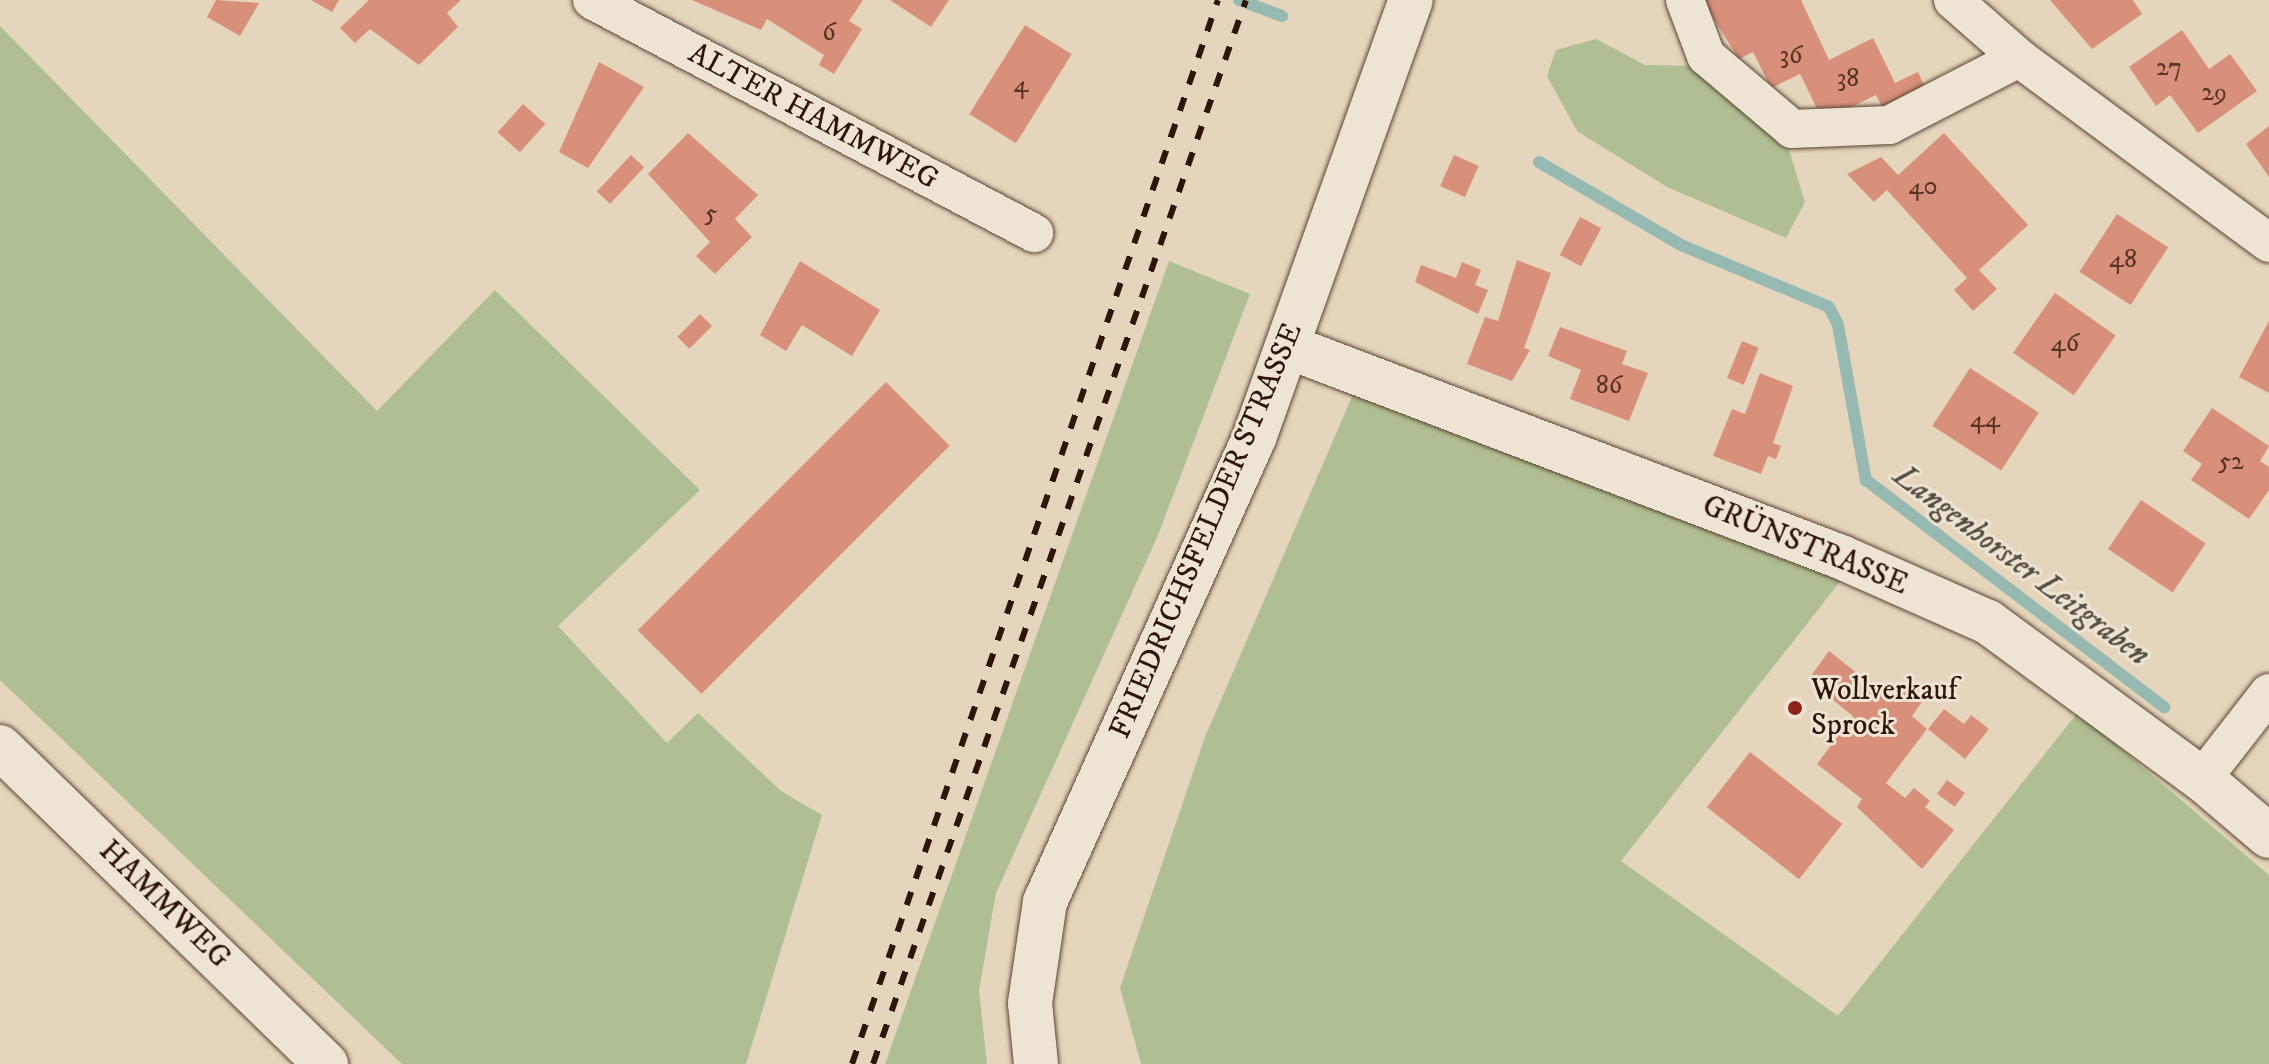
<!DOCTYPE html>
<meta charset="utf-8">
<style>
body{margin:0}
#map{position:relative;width:2269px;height:1064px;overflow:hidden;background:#e5d5bc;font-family:"IM FELL DW Pica",serif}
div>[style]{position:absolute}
.green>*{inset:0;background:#b0be94}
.stream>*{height:12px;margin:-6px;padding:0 6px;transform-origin:6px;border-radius:6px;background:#96b9b1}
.building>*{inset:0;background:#d9907a;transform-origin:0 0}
.roads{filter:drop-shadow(0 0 2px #5c4534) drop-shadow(0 0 2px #5c4534)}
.minor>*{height:38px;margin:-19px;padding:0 19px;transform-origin:19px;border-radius:19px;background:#eee4d3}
.tertiary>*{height:44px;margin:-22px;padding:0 22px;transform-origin:22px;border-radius:22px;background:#eee4d3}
.secondary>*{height:44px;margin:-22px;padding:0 22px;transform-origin:22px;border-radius:22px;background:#eee4d3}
.rail>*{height:6px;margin-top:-3px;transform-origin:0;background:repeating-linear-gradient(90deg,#2e1507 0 14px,transparent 0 28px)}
.dots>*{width:22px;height:22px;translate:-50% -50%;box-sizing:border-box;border:4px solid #eee4d3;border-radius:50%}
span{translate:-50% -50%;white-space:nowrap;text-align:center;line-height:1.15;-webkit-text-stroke:6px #eee4d3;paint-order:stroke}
.number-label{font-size:26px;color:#593424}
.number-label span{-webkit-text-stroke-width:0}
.street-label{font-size:30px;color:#2e1507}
.poi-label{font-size:30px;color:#2e1507}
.left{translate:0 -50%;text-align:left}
.water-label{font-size:32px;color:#524e42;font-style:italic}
</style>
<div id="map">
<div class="green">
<i style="clip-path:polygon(0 26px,377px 411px,495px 290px,700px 490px,558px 626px,667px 743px,698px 713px,781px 791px,822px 815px,746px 1064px,402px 1064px,0 680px)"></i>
<i style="clip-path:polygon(1596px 39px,1645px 65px,1699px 66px,1785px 137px,1805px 202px,1786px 238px,1667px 187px,1577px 131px,1547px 76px,1556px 50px)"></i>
<i style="clip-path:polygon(1169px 261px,1250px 294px,1158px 535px,996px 893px,979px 990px,987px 1064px,885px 1064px)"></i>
<i style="clip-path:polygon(1354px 392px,1842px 579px,1621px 861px,1838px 1016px,2078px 712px,2269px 875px,2269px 1064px,1141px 1064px,1120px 988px,1205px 737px)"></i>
</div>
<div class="stream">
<i style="left:1239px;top:0;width:46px;rotate:20.4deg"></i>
<i style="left:1539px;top:162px;width:164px;rotate:30.3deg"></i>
<i style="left:1681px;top:245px;width:160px;rotate:22.7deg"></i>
<i style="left:1829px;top:307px;width:20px;rotate:63deg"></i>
<i style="left:1838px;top:325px;width:158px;rotate:79.8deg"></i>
<i style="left:1866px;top:480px;width:375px;rotate:37.3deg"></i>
</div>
<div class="building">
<i style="clip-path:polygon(216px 0,259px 3px,240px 36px,207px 17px)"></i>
<i style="clip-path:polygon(311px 0,339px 0,332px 12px)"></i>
<i style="clip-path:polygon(369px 0,461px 0,447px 13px,458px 27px,419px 65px,370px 29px,355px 43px,340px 28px)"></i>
<i style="clip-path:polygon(692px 0,863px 0,849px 21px,862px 29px,834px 74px,819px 65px,824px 55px,767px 19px,761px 30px)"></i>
<i style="clip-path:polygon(890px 0,949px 0,931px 27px)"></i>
<i style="clip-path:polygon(1702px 0,1801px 0,1829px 60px,1873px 38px,1895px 83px,1918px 72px,1928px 94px,1886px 115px,1876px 95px,1823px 121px,1800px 74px,1771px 88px,1753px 52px,1739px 59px)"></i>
<i style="clip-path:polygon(2050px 0,2133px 0,2142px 14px,2092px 49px)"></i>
<i style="left:1025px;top:25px;width:55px;height:105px;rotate:32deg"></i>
<i style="clip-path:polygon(2182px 30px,2209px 69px,2230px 54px,2257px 91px,2198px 133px,2170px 95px,2156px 106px,2129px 67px)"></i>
<i style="clip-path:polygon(599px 62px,644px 87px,588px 168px,559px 152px)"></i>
<i style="left:523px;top:104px;width:30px;height:38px;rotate:42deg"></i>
<i style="clip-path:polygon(2269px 126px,2269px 177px,2246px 144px)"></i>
<i style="clip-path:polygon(688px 133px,758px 195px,735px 219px,752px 237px,715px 274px,696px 256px,710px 242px,648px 174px)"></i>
<i style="clip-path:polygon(1944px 133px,2028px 225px,1979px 270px,1997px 289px,1973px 311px,1954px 290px,1967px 278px,1887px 190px,1874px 202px,1847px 174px,1881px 157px,1898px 175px)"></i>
<i style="left:631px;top:155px;width:18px;height:50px;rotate:43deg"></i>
<i style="left:1454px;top:155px;width:27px;height:34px;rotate:24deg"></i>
<i style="left:2117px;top:214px;width:61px;height:69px;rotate:33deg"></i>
<i style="left:1580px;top:217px;width:24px;height:43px;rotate:28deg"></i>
<i style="clip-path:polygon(1517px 260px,1551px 273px,1524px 348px,1530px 350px,1512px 381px,1467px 364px,1485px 317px,1498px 321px)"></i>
<i style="clip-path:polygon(800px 261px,880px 310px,852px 356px,802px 325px,786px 351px,760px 335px)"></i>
<i style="clip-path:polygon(1462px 262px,1481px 270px,1475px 285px,1488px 290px,1478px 314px,1415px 282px,1421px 265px,1456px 278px)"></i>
<i style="left:2055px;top:293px;width:74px;height:73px;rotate:35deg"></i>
<i style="left:700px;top:314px;width:17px;height:32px;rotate:45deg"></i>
<i style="clip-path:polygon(2269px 321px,2269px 393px,2239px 377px)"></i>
<i style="clip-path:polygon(1560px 327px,1627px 351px,1622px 364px,1648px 373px,1629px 421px,1570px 399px,1581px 370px,1548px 356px)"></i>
<i style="left:1742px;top:341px;width:18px;height:40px;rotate:22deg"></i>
<i style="left:1970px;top:368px;width:82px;height:69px;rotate:33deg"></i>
<i style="clip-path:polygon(1760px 373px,1793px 386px,1773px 443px,1781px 446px,1776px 459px,1768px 456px,1761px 474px,1713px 456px,1732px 409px,1745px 414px)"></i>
<i style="left:886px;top:382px;width:90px;height:351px;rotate:45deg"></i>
<i style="clip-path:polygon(2212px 408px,2269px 446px,2260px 461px,2269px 467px,2269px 490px,2249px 519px,2191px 480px,2202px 464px,2183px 451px)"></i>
<i style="left:2141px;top:500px;width:78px;height:59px;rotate:34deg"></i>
<i style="clip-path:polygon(1829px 651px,1891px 700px,1906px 689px,1922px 702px,1912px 716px,1927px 729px,1886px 783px,1905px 798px,1914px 788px,1930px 801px,1925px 807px,1954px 830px,1922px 869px,1857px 807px,1862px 799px,1817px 764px,1853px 716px,1808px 680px)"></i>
<i style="clip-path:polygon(1944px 709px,1964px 724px,1971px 715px,1989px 729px,1965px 759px,1928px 729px)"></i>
<i style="left:1750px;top:752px;width:117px;height:70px;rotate:38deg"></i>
<i style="left:1947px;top:780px;width:22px;height:17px;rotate:36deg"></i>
</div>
<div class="roads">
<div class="minor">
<i style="left:592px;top:0;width:500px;rotate:27.8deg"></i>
<i style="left:1685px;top:0;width:60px;rotate:69.4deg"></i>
<i style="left:1706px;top:56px;width:113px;rotate:40.3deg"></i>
<i style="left:1792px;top:129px;width:97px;rotate:-2.4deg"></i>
<i style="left:1889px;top:125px;width:146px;rotate:-27.3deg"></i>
<i style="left:1953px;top:0;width:88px;rotate:41.3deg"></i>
<i style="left:2019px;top:58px;width:311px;rotate:36.5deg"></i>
<i style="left:2202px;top:779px;width:109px;rotate:-52.1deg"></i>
</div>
<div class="tertiary">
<i style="left:1289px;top:347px;width:591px;rotate:20.83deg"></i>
<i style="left:1841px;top:557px;width:161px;rotate:23.9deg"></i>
<i style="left:1988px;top:622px;width:265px;rotate:36.3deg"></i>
<i style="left:2202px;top:779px;width:88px;rotate:40.4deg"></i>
</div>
<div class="secondary">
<i style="left:0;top:747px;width:455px;rotate:44.2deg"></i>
<i style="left:1036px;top:1064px;width:61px;rotate:-95.6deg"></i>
<i style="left:1030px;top:1003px;width:102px;rotate:-81.6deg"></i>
<i style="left:1045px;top:902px;width:509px;rotate:-65.75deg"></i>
<i style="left:1254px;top:438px;width:465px;rotate:-70.3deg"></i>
</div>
</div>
<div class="rail">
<i style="left:852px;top:1064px;width:1125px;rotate:-71.02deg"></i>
<i style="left:873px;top:1064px;width:1127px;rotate:-70.68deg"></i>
</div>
<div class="dots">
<i style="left:1795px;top:708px;background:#8f2418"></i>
</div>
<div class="number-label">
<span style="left:829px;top:33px">6</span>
<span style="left:1791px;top:56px">36</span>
<span style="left:2169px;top:68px">27</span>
<span style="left:1848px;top:79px">38</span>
<span style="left:1021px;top:85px">4</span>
<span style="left:2214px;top:93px">29</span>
<span style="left:1923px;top:187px">40</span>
<span style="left:711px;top:214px">5</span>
<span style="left:2123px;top:260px">48</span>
<span style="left:2065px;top:344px">46</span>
<span style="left:1609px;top:386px">86</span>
<span style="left:1985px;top:420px">44</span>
<span style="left:2231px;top:462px">52</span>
</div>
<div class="street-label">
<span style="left:813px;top:117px;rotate:28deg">ALTER HAMMWEG</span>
<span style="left:1207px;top:531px;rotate:-67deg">FRIEDRICHSFELDER STRASSE</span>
<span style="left:1805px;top:546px;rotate:22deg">GRÜNSTRASSE</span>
<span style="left:164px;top:905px;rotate:44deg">HAMMWEG</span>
</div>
<div class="poi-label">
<span class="left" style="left:1811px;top:708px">Wollverkauf<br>Sprock</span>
</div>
<div class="water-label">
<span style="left:2021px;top:566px;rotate:37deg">Langenhorster Leitgraben</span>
</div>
</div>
